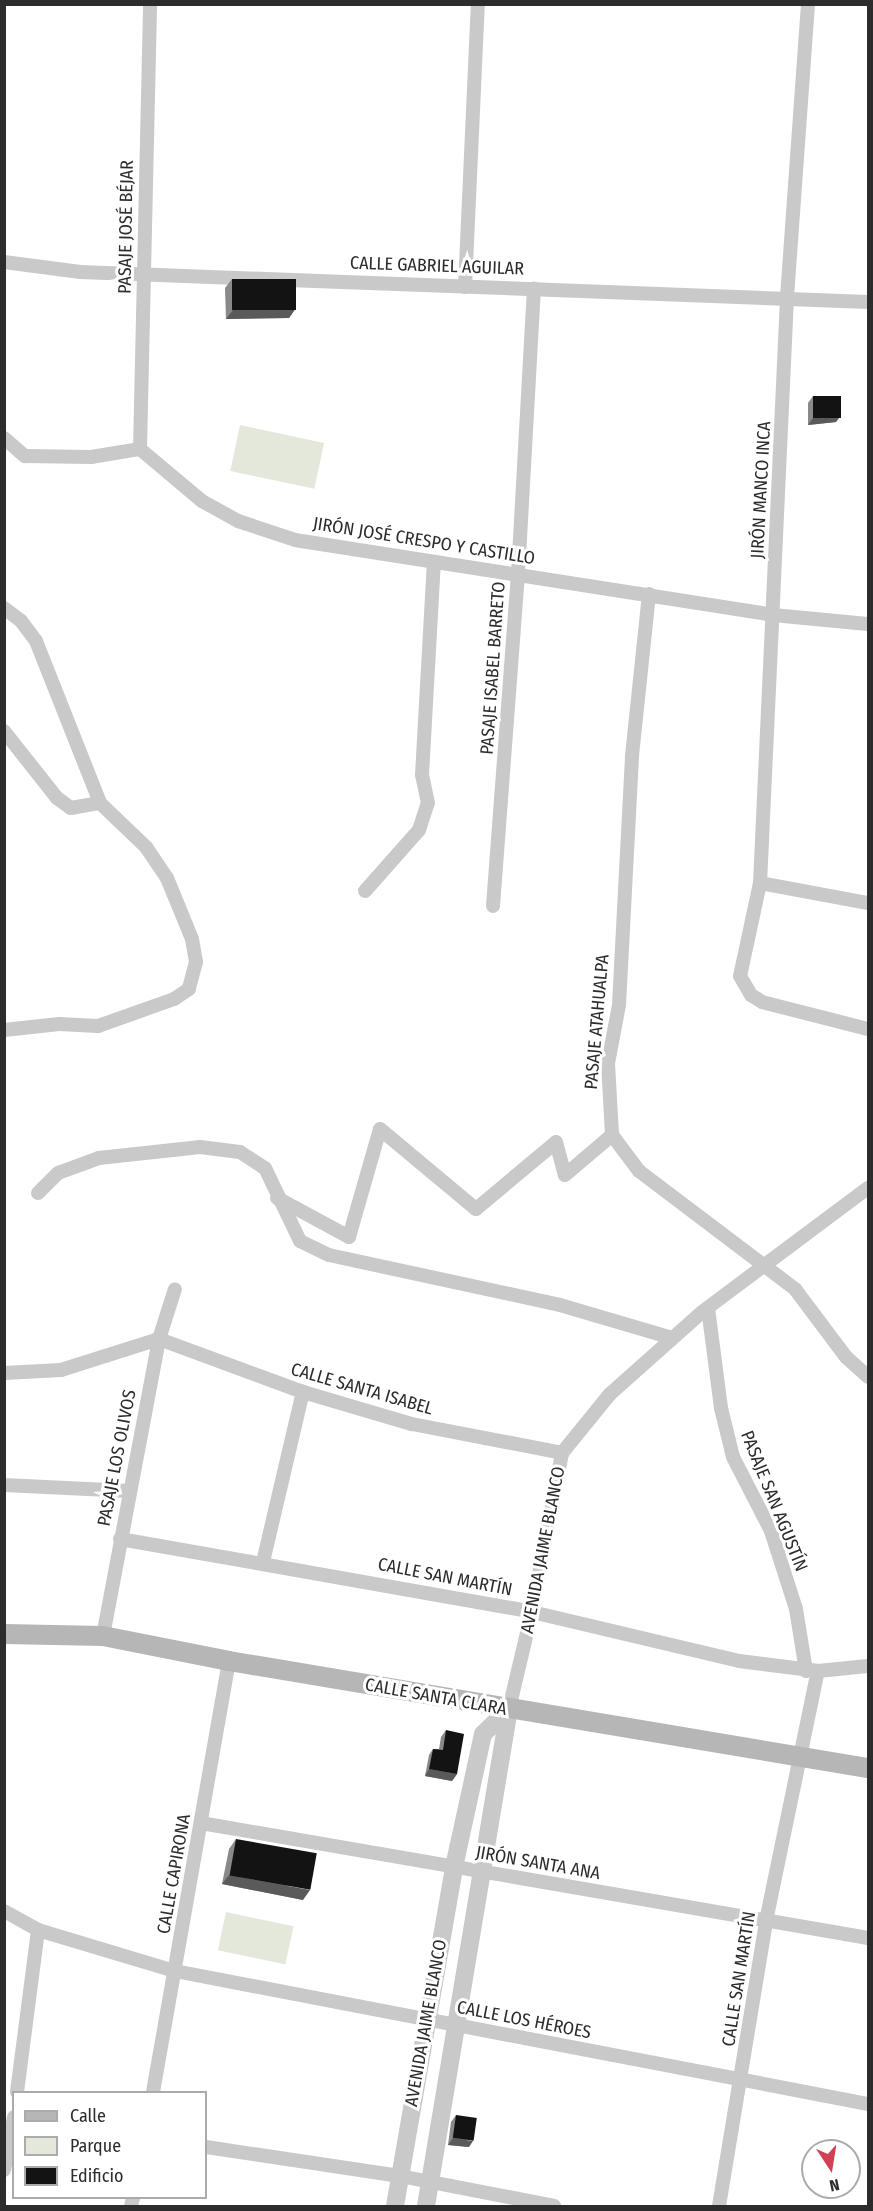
<!DOCTYPE html>
<meta charset="utf-8">
<style>
body{margin:0}
#map{position:relative;width:873px;height:2211px;overflow:hidden;background:#fff;font-family:"Fira Sans Condensed",sans-serif}
div>[style]{position:absolute}
.green>*{inset:0;background:#e3e8db;transform-origin:0 0}
.minor>*{height:14px;margin:-7px;padding:0 7px;transform-origin:7px;border-radius:7px;background:#c9c9c9}
.tertiary>*{height:18px;margin:-9px;padding:0 9px;transform-origin:9px;border-radius:9px;background:#c9c9c9}
.secondary>*{height:20px;margin:-10px;padding:0 10px;transform-origin:10px;border-radius:10px;background:#b6b6b6}
.wall>*{inset:0;background:#898989}
.shaded-wall>*{inset:0;background:#5a5a5a}
.building>*{inset:0;background:#131313;transform-origin:0 0}
span{translate:-50% -50%;white-space:nowrap;text-align:center;line-height:1.15;-webkit-text-stroke:6px #fff;paint-order:stroke}
.street-label{font-size:18px;color:#2c2c2c}
.frame{position:absolute;inset:0;border:6px solid #2c2c2c;pointer-events:none}
.legend{position:absolute;left:12px;top:2091px;width:195px;height:108px;box-sizing:border-box;background:#fff;border:2px solid #ababab;margin:0;padding:8px 10px;list-style:none;font-size:18px;color:#2c2c2c}
.legend li{display:flex;align-items:center;gap:12px;height:30px}
.legend b{width:30px;border:2px solid #ababab}
.north{position:absolute;left:801px;top:2139px;width:60px;height:60px;box-sizing:border-box;background:#fff;border:2px solid #ababab;border-radius:50%;rotate:168deg;font-size:16px;font-weight:700;line-height:24px;text-align:center;color:#2c2c2c}
.north::after{content:'';display:block;margin:auto;width:21px;height:27px;background:#d14155;clip-path:polygon(50% 0,100% 100%,50% 72%,0 100%)}
</style>
<div id="map">
<div class="green">
<i style="left:240px;top:425px;width:86px;height:47px;rotate:12deg"></i>
<i style="left:226px;top:1912px;width:69px;height:39px;rotate:12deg"></i>
</div>
<div class="minor">
<i style="left:808px;top:4px;width:295px;rotate:94.1deg"></i>
<i style="left:787px;top:298px;width:586px;rotate:92.64deg"></i>
<i style="left:760px;top:883px;width:95px;rotate:102.1deg"></i>
<i style="left:740px;top:976px;width:22px;rotate:60deg"></i>
<i style="left:751px;top:995px;width:13px;rotate:32deg"></i>
<i style="left:762px;top:1002px;width:109px;rotate:14.3deg"></i>
<i style="left:4px;top:262px;width:77px;rotate:7.5deg"></i>
<i style="left:80px;top:272px;width:789px;rotate:2.18deg"></i>
<i style="left:465px;top:287px;width:283px;rotate:-87.4deg"></i>
<i style="left:4px;top:438px;width:28px;rotate:41deg"></i>
<i style="left:25px;top:456px;width:66px;rotate:0.9deg"></i>
<i style="left:91px;top:457px;width:50px;rotate:-9.3deg"></i>
<i style="left:140px;top:449px;width:81px;rotate:40deg"></i>
<i style="left:202px;top:501px;width:41px;rotate:29.1deg"></i>
<i style="left:238px;top:521px;width:60px;rotate:18.4deg"></i>
<i style="left:295px;top:540px;width:484px;rotate:8.9deg"></i>
<i style="left:773px;top:615px;width:95px;rotate:5.4deg"></i>
<i style="left:140px;top:449px;width:445px;rotate:-88.7deg"></i>
<i style="left:649px;top:594px;width:164px;rotate:96deg"></i>
<i style="left:632px;top:757px;width:248px;rotate:93deg"></i>
<i style="left:619px;top:1005px;width:59px;rotate:100.7deg"></i>
<i style="left:608px;top:1063px;width:72px;rotate:86.8deg"></i>
<i style="left:612px;top:1135px;width:45px;rotate:53.1deg"></i>
<i style="left:639px;top:1171px;width:196px;rotate:37.1deg"></i>
<i style="left:795px;top:1289px;width:85px;rotate:53.1deg"></i>
<i style="left:846px;top:1357px;width:30px;rotate:42deg"></i>
<i style="left:4px;top:608px;width:21px;rotate:37deg"></i>
<i style="left:21px;top:621px;width:25px;rotate:53deg"></i>
<i style="left:36px;top:641px;width:174px;rotate:68.4deg"></i>
<i style="left:100px;top:803px;width:64px;rotate:43.7deg"></i>
<i style="left:146px;top:847px;width:37px;rotate:56deg"></i>
<i style="left:167px;top:878px;width:66px;rotate:67.7deg"></i>
<i style="left:192px;top:939px;width:23px;rotate:80deg"></i>
<i style="left:196px;top:962px;width:28px;rotate:105deg"></i>
<i style="left:189px;top:989px;width:18px;rotate:146deg"></i>
<i style="left:174px;top:999px;width:81px;rotate:160.4deg"></i>
<i style="left:98px;top:1026px;width:39px;rotate:-177deg"></i>
<i style="left:59px;top:1024px;width:55px;rotate:173.8deg"></i>
<i style="left:4px;top:731px;width:85px;rotate:51.7deg"></i>
<i style="left:57px;top:798px;width:17px;rotate:36deg"></i>
<i style="left:71px;top:808px;width:29px;rotate:-10deg"></i>
<i style="left:760px;top:883px;width:110px;rotate:10.5deg"></i>
<i style="left:365px;top:891px;width:81px;rotate:-48.5deg"></i>
<i style="left:419px;top:830px;width:28px;rotate:-72deg"></i>
<i style="left:428px;top:803px;width:29px;rotate:-102deg"></i>
<i style="left:422px;top:775px;width:212px;rotate:-86.8deg"></i>
<i style="left:493px;top:906px;width:333px;rotate:-85.7deg"></i>
<i style="left:518px;top:574px;width:286px;rotate:-86.8deg"></i>
<i style="left:38px;top:1193px;width:28px;rotate:-45deg"></i>
<i style="left:58px;top:1173px;width:44px;rotate:-20.1deg"></i>
<i style="left:99px;top:1158px;width:102px;rotate:-6.2deg"></i>
<i style="left:200px;top:1147px;width:40px;rotate:7.1deg"></i>
<i style="left:240px;top:1152px;width:30px;rotate:33deg"></i>
<i style="left:265px;top:1168px;width:81px;rotate:64.4deg"></i>
<i style="left:300px;top:1241px;width:32px;rotate:26deg"></i>
<i style="left:329px;top:1255px;width:236px;rotate:12.2deg"></i>
<i style="left:560px;top:1305px;width:117px;rotate:16.4deg"></i>
<i style="left:277px;top:1198px;width:82px;rotate:28.4deg"></i>
<i style="left:349px;top:1237px;width:112px;rotate:-74deg"></i>
<i style="left:380px;top:1129px;width:125px;rotate:39.8deg"></i>
<i style="left:476px;top:1209px;width:104px;rotate:-39.9deg"></i>
<i style="left:556px;top:1142px;width:34px;rotate:75deg"></i>
<i style="left:565px;top:1175px;width:62px;rotate:-40.4deg"></i>
<i style="left:708px;top:1308px;width:101px;rotate:82.6deg"></i>
<i style="left:721px;top:1408px;width:50px;rotate:76.2deg"></i>
<i style="left:733px;top:1457px;width:83px;rotate:62.8deg"></i>
<i style="left:771px;top:1531px;width:82px;rotate:72.2deg"></i>
<i style="left:796px;top:1609px;width:63px;rotate:80.8deg"></i>
<i style="left:4px;top:1373px;width:57px;rotate:-3deg"></i>
<i style="left:61px;top:1370px;width:103px;rotate:-17.6deg"></i>
<i style="left:159px;top:1339px;width:153px;rotate:20.2deg"></i>
<i style="left:303px;top:1392px;width:114px;rotate:16.4deg"></i>
<i style="left:412px;top:1424px;width:153px;rotate:10.9deg"></i>
<i style="left:4px;top:1485px;width:125px;rotate:2.7deg"></i>
<i style="left:120px;top:1539px;width:418px;rotate:10deg"></i>
<i style="left:532px;top:1612px;width:213px;rotate:13.3deg"></i>
<i style="left:739px;top:1661px;width:80px;rotate:7.2deg"></i>
<i style="left:818px;top:1671px;width:50px;rotate:-5.7deg"></i>
<i style="left:263px;top:1562px;width:175px;rotate:-76.8deg"></i>
<i style="left:103px;top:1636px;width:302px;rotate:-79.3deg"></i>
<i style="left:159px;top:1339px;width:52px;rotate:-72.3deg"></i>
<i style="left:509px;top:1709px;width:100px;rotate:-76.7deg"></i>
<i style="left:532px;top:1612px;width:162px;rotate:-79.3deg"></i>
<i style="left:562px;top:1453px;width:76px;rotate:-50.9deg"></i>
<i style="left:610px;top:1394px;width:123px;rotate:-41.7deg"></i>
<i style="left:702px;top:1312px;width:207px;rotate:-36.8deg"></i>
<i style="left:201px;top:1823px;width:677px;rotate:9.78deg"></i>
<i style="left:4px;top:1911px;width:39px;rotate:29deg"></i>
<i style="left:38px;top:1930px;width:143px;rotate:16.7deg"></i>
<i style="left:175px;top:1971px;width:706px;rotate:10.86deg"></i>
<i style="left:17px;top:2092px;width:163px;rotate:-82.6deg"></i>
<i style="left:153px;top:2092px;width:438px;rotate:-80deg"></i>
<i style="left:206px;top:2147px;width:196px;rotate:8.5deg"></i>
<i style="left:400px;top:2176px;width:157px;rotate:11deg"></i>
<i style="left:4px;top:2170px;width:54px;rotate:-79.3deg"></i>
<i style="left:131px;top:2206px;width:8px;rotate:-76deg"></i>
<i style="left:719px;top:2206px;width:289px;rotate:-80.6deg"></i>
<i style="left:766px;top:1921px;width:255px;rotate:-78.3deg"></i>
</div>
<div class="tertiary">
<i style="left:395px;top:2206px;width:344px;rotate:-80.1deg"></i>
<i style="left:454px;top:1867px;width:136px;rotate:-77.7deg"></i>
<i style="left:483px;top:1734px;width:36px;rotate:-44deg"></i>
<i style="left:426px;top:2206px;width:504px;rotate:-80.52deg"></i>
</div>
<div class="secondary">
<i style="left:4px;top:1634px;width:99px;rotate:1.2deg"></i>
<i style="left:103px;top:1636px;width:128px;rotate:11.2deg"></i>
<i style="left:229px;top:1661px;width:648px;rotate:9.51deg"></i>
</div>
<div class="wall">
<i style="clip-path:polygon(232px 279px,296px 308px,289px 318px,226px 319px,225px 288px)"></i>
<i style="clip-path:polygon(813px 396px,841px 415px,836px 422px,808px 425px,808px 403px)"></i>
<i style="clip-path:polygon(446px 1730px,457px 1774px,452px 1781px,425px 1776px,429px 1755px,433px 1749px,439px 1749px,441px 1737px)"></i>
<i style="clip-path:polygon(236px 1839px,303px 1900px,222px 1884px,229px 1849px)"></i>
<i style="clip-path:polygon(456px 2115px,469px 2147px,448px 2145px,451px 2122px)"></i>
</div>
<div class="shaded-wall">
<i style="clip-path:polygon(296px 308px,289px 318px,226px 319px,233px 310px)"></i>
<i style="clip-path:polygon(841px 415px,836px 422px,808px 425px,813px 418px)"></i>
<i style="clip-path:polygon(429px 1769px,457px 1774px,452px 1781px,425px 1776px)"></i>
<i style="clip-path:polygon(229px 1875px,310px 1890px,303px 1900px,222px 1884px)"></i>
<i style="clip-path:polygon(453px 2138px,473px 2141px,469px 2147px,448px 2145px)"></i>
</div>
<div class="building">
<i style="left:232px;top:279px;width:64px;height:31px"></i>
<i style="left:813px;top:396px;width:28px;height:22px"></i>
<i style="clip-path:polygon(446px 1730px,464px 1734px,457px 1774px,429px 1769px,433px 1749px,443px 1750px)"></i>
<i style="left:236px;top:1839px;width:82px;height:37px;rotate:10deg"></i>
<i style="left:456px;top:2115px;width:21px;height:23px;rotate:8deg"></i>
</div>
<div class="street-label">
<span style="left:126px;top:227px;rotate:-89deg">PASAJE JOSÉ BÉJAR</span>
<span style="left:437px;top:266px;rotate:2deg">CALLE GABRIEL AGUILAR</span>
<span style="left:761px;top:490px;rotate:-87deg">JIRÓN MANCO INCA</span>
<span style="left:424px;top:541px;rotate:9deg">JIRÓN JOSÉ CRESPO Y CASTILLO</span>
<span style="left:493px;top:668px;rotate:-86deg">PASAJE ISABEL BARRETO</span>
<span style="left:597px;top:1022px;rotate:-85deg">PASAJE ATAHUALPA</span>
<span style="left:362px;top:1389px;rotate:16deg">CALLE SANTA ISABEL</span>
<span style="left:117px;top:1458px;rotate:-79deg">PASAJE LOS OLIVOS</span>
<span style="left:774px;top:1501px;rotate:68deg">PASAJE SAN AGUSTÍN</span>
<span style="left:543px;top:1550px;rotate:-79deg">AVENIDA JAIME BLANCO</span>
<span style="left:445px;top:1577px;rotate:11deg">CALLE SAN MARTÍN</span>
<span style="left:436px;top:1697px;rotate:10deg">CALLE SANTA CLARA</span>
<span style="left:538px;top:1863px;rotate:10deg">JIRÓN SANTA ANA</span>
<span style="left:174px;top:1874px;rotate:-80deg">CALLE CAPIRONA</span>
<span style="left:739px;top:1979px;rotate:-81deg">CALLE SAN MARTÍN</span>
<span style="left:524px;top:2020px;rotate:11deg">CALLE LOS HÉROES</span>
<span style="left:426px;top:2023px;rotate:-80deg">AVENIDA JAIME BLANCO</span>
</div>
<div class="frame"></div>
<ul class="legend">
<li><b style="height:8px;background:#b6b6b6"></b>Calle</li>
<li><b style="height:16px;background:#e3e8db"></b>Parque</li>
<li><b style="height:16px;background:#131313"></b>Edificio</li>
</ul>
<div class="north">N</div>
</div>
